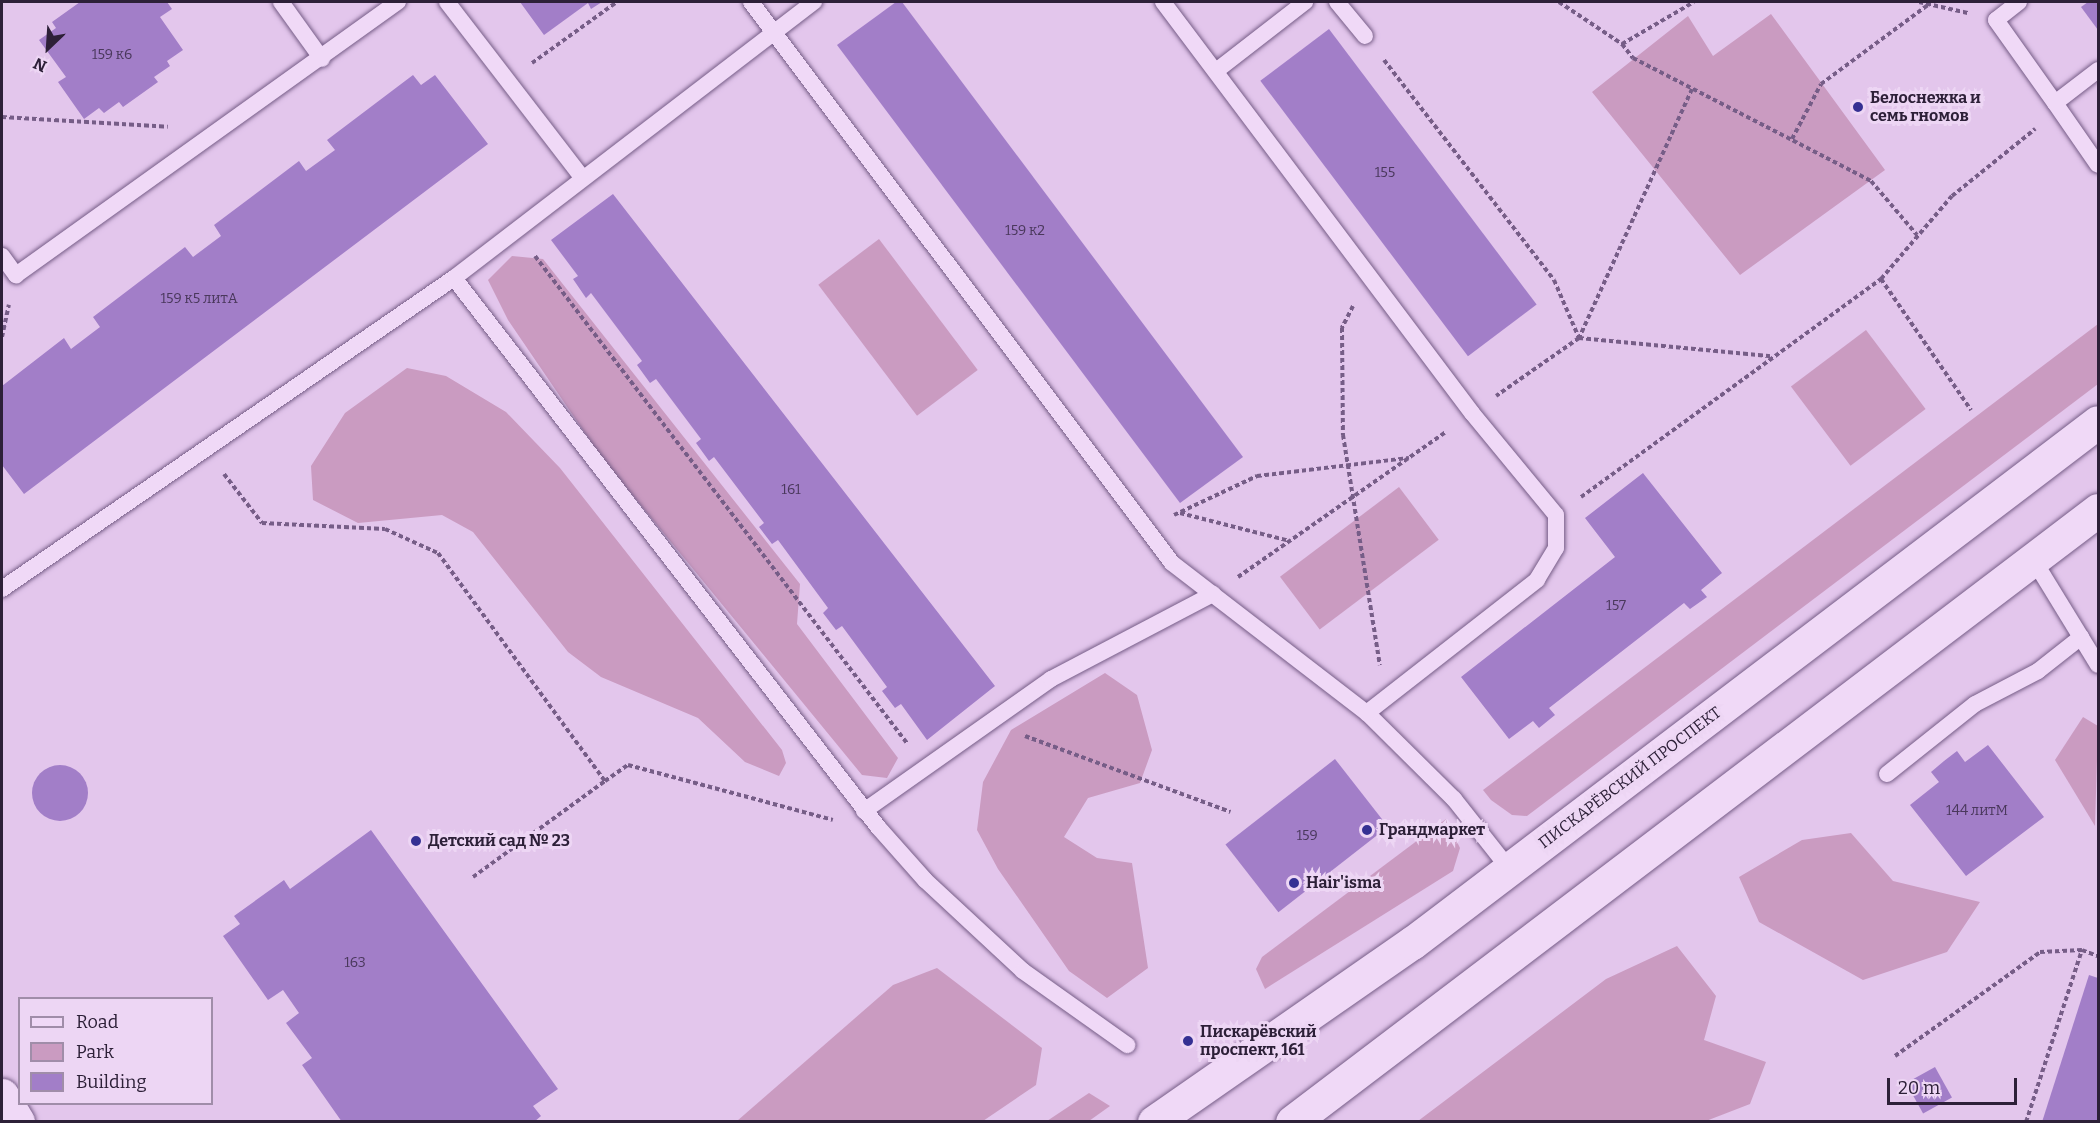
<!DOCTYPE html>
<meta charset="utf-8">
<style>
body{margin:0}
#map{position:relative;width:2100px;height:1123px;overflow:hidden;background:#e3c6ec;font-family:Bitter,serif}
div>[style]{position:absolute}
.green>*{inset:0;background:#ca9bc1;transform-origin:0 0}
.building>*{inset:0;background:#a27ec8;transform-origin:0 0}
.round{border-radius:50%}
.path>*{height:4px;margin-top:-2px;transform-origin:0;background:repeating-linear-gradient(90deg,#765d87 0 4.5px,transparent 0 7.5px)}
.roads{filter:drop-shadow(0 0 2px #765d87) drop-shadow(0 0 2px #765d87)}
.service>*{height:16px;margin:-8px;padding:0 8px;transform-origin:8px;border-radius:8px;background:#f0d9f7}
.minor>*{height:33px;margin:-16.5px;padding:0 16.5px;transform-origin:16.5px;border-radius:16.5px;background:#f0d9f7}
.secondary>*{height:33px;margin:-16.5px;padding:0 16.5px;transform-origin:16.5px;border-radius:16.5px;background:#f0d9f7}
.dots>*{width:16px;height:16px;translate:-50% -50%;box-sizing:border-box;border:3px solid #edd6f4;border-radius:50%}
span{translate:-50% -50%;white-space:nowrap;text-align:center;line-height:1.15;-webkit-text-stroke:6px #edd6f4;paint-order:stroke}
.number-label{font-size:14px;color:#4a385c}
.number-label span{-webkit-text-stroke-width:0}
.poi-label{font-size:16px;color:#2d2038;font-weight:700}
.left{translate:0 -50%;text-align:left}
.street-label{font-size:16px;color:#2d2038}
.frame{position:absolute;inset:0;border:3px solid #2d2038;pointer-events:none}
.legend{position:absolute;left:18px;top:997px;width:195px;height:108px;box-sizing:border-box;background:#edd6f4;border:2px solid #a08da9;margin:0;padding:8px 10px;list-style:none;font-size:18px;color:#2d2038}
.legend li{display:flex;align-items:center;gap:12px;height:30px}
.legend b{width:30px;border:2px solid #a08da9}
.north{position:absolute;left:18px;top:18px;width:60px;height:60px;-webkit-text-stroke:4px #edd6f4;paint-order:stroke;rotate:205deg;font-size:16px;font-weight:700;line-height:24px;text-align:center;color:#2d2038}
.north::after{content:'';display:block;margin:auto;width:21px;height:27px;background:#2d2038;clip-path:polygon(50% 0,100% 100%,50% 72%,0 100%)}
.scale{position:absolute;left:1887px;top:1078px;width:130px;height:27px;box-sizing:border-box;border:3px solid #2d2038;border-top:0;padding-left:8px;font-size:18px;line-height:21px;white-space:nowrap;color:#2d2038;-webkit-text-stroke:4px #edd6f4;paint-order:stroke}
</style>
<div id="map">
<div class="green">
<i style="clip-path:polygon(1771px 14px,1885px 170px,1740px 275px,1592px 92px,1688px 16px,1713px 56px)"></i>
<i style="left:879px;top:239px;width:164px;height:76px;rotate:53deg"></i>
<i style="clip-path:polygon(512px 256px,543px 259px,800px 584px,797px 624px,898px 758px,887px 778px,862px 775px,602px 458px,508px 320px,488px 280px)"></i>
<i style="clip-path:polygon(2098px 324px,2098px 384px,1527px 816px,1512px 815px,1491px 800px,1483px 790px)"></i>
<i style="left:1866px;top:330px;width:99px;height:94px;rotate:53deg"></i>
<i style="clip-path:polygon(407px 368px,446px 376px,506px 412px,560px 468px,782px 750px,786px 763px,779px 776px,745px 762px,698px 718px,601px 677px,568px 652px,473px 532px,442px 515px,358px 523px,313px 500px,311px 466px,345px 413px)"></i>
<i style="left:1399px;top:487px;width:66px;height:149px;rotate:53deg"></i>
<i style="clip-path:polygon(1105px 673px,1137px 695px,1152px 750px,1140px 783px,1088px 798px,1064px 837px,1097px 858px,1132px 863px,1148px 968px,1107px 998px,1069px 971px,998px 869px,977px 830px,983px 782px,1011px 730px)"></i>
<i style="clip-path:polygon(2083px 717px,2098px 726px,2095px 826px,2055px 760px)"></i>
<i style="clip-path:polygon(1446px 819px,1460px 848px,1453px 871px,1265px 989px,1256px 969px,1262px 957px)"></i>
<i style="clip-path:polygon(1851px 833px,1893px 881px,1980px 902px,1947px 952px,1863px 980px,1759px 922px,1739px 877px,1802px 840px)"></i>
<i style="clip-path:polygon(1677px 946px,1716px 996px,1704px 1040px,1766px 1062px,1750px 1104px,1706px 1121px,1418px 1121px,1606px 979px)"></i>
<i style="clip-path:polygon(937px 968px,1042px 1048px,1036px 1085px,983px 1121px,737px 1121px,893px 985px)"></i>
<i style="clip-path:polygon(1089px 1093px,1110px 1106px,1089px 1121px,1047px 1121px)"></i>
</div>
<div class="building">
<i style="clip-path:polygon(80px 2px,167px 2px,172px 9px,160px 17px,183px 50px,167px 61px,170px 66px,154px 77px,158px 82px,123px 107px,119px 102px,104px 113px,99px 108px,84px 119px,58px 82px,66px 77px,39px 40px,56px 28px,52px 22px)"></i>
<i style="clip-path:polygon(520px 2px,602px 2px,591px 9px,588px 3px,544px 35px)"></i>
<i style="clip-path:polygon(896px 2px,902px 2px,1243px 457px,1180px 503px,837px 45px)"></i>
<i style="clip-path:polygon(2088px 2px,2098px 2px,2098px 30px,2081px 7px)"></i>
<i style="left:1329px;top:29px;width:345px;height:86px;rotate:53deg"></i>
<i style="clip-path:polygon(413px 75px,421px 85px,435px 75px,488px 144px,24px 494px,2px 465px,2px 386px,64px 338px,71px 349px,100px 327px,93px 317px,185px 247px,193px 257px,221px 236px,214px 225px,299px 161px,306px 171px,335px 150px,327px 140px)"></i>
<i style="clip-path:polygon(613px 194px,995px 686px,927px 740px,901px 704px,895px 708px,882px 691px,887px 687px,842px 626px,836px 630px,823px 613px,828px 608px,778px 540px,772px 544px,759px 527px,764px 523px,714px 457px,709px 461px,696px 443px,701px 439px,656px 379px,650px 383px,637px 365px,642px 361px,591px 293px,586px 298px,573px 279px,578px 276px,551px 240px)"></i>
<i style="clip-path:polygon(1643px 473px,1722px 573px,1701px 590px,1707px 597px,1690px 609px,1684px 603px,1549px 708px,1555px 715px,1539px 728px,1533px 721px,1509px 739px,1461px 677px,1615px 557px,1585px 518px)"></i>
<i style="clip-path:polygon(1988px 745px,2044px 817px,1966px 876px,1910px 805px,1939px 782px,1931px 772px,1944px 761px,1957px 751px,1965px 762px)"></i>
<i style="left:1335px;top:759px;width:86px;height:139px;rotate:52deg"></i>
<i class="round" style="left:32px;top:765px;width:56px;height:56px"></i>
<i style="clip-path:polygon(371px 830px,558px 1089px,533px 1106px,541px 1116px,534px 1122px,342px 1122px,302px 1065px,312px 1058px,286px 1023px,299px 1013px,283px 990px,268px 1000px,223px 936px,240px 924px,234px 916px,284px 880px,290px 889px)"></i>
<i style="clip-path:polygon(2089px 975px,2098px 978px,2098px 1122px,2042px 1122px)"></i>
<i style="left:1935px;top:1067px;width:35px;height:33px;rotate:61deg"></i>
</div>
<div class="path">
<i style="left:1559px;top:2px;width:76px;rotate:33.7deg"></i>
<i style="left:1622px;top:44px;width:18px;rotate:52deg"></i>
<i style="left:1633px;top:58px;width:268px;rotate:27.3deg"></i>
<i style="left:1871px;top:181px;width:71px;rotate:49.6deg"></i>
<i style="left:1919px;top:2px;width:50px;rotate:12.7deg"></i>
<i style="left:1622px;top:44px;width:83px;rotate:-30.3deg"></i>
<i style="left:1384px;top:60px;width:278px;rotate:52.3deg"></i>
<i style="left:1554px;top:280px;width:63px;rotate:66.7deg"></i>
<i style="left:1579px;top:338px;width:101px;rotate:145.1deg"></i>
<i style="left:532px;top:63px;width:105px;rotate:-35.7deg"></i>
<i style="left:1692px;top:89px;width:273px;rotate:114.4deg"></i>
<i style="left:1579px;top:338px;width:193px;rotate:5.4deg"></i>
<i style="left:2px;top:117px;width:166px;rotate:3.4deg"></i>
<i style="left:1792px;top:139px;width:62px;rotate:-62.2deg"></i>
<i style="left:1821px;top:84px;width:134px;rotate:-36.5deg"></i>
<i style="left:535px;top:256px;width:613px;rotate:52.63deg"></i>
<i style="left:1881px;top:279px;width:159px;rotate:55.5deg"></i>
<i style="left:1353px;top:306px;width:25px;rotate:117deg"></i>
<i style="left:1342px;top:328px;width:107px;rotate:89.5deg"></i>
<i style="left:1343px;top:435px;width:233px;rotate:80.9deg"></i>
<i style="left:2px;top:337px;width:33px;rotate:-78deg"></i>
<i style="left:224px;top:474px;width:62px;rotate:52.2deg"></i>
<i style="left:262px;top:523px;width:123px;rotate:2.8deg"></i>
<i style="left:385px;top:529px;width:58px;rotate:24.4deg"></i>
<i style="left:438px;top:553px;width:283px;rotate:53.8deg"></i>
<i style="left:605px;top:781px;width:28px;rotate:-35deg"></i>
<i style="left:628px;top:765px;width:212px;rotate:15deg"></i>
<i style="left:1581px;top:497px;width:371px;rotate:-36deg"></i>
<i style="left:1881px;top:279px;width:109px;rotate:-49.5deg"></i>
<i style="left:1952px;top:196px;width:107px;rotate:-38.9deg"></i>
<i style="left:1180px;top:513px;width:114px;rotate:14.3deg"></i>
<i style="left:1174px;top:515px;width:92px;rotate:-25.2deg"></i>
<i style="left:1257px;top:476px;width:153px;rotate:-6.8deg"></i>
<i style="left:1238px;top:577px;width:254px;rotate:-34.9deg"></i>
<i style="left:1025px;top:736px;width:219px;rotate:20.3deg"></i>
<i style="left:473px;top:877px;width:163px;rotate:-36deg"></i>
<i style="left:1895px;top:1056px;width:178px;rotate:-35.6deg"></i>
<i style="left:2040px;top:952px;width:42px;rotate:-2.7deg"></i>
<i style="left:2026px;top:1122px;width:181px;rotate:-72deg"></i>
<i style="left:2082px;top:950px;width:17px;rotate:21deg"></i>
</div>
<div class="roads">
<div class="service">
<i style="left:281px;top:2px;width:70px;rotate:54.3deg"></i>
<i style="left:447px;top:2px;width:220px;rotate:52.4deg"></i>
<i style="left:751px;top:2px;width:701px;rotate:53.11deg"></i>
<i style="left:1172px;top:563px;width:246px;rotate:37.6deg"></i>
<i style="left:1367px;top:713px;width:122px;rotate:44.7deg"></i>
<i style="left:1454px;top:799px;width:90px;rotate:51.7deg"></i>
<i style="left:1163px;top:2px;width:514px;rotate:53.06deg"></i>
<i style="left:1472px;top:413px;width:132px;rotate:50.5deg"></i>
<i style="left:1556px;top:515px;width:33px;rotate:90deg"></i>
<i style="left:1556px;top:548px;width:37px;rotate:121deg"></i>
<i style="left:1537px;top:580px;width:216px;rotate:142deg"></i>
<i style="left:1337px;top:2px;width:44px;rotate:50.5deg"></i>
<i style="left:2019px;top:2px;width:29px;rotate:142deg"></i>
<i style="left:1996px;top:20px;width:102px;rotate:54.6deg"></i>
<i style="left:2098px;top:70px;width:54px;rotate:142.5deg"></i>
<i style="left:2055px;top:103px;width:75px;rotate:55.3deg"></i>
<i style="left:1216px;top:71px;width:113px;rotate:-37.8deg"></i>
<i style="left:2px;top:256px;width:24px;rotate:54deg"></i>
<i style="left:16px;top:275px;width:470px;rotate:-35.6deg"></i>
<i style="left:454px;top:278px;width:694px;rotate:52.32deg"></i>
<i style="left:878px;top:827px;width:71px;rotate:48.4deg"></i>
<i style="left:925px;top:880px;width:134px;rotate:42.9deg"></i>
<i style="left:1023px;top:971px;width:128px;rotate:35.4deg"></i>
<i style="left:2033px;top:559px;width:124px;rotate:58.5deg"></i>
<i style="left:2px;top:589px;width:549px;rotate:-34.53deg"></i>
<i style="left:454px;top:278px;width:454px;rotate:-37.5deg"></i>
<i style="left:1887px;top:774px;width:112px;rotate:-38.5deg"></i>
<i style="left:1975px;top:704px;width:71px;rotate:-27.6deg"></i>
<i style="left:2038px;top:671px;width:55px;rotate:-38.3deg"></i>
<i style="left:864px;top:811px;width:229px;rotate:-35.2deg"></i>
<i style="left:1051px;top:679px;width:183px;rotate:-27.7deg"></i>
</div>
<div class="minor">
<i style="left:2px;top:1095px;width:31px;rotate:59deg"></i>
</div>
<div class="secondary">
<i style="left:1154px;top:1122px;width:314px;rotate:-34.8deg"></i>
<i style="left:1412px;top:943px;width:861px;rotate:-37.22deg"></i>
<i style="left:1292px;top:1122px;width:1012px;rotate:-37.21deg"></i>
</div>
</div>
<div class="dots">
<i style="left:1858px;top:107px;background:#353093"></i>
<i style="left:1367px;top:830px;background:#353093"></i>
<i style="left:416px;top:841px;background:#353093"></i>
<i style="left:1294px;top:883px;background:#353093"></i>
<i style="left:1188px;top:1041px;background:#353093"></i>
</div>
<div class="number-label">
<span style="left:112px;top:55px">159 к6</span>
<span style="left:1385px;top:173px">155</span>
<span style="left:1025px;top:231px">159 к2</span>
<span style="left:199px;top:299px">159 к5 литА</span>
<span style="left:791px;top:490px">161</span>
<span style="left:1616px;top:606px">157</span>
<span style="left:1977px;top:811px">144 литМ</span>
<span style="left:1307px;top:836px">159</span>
<span style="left:355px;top:963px">163</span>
</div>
<div class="poi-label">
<span class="left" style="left:1870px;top:107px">Белоснежка и<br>семь гномов</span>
<span class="left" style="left:1379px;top:830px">Грандмаркет</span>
<span class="left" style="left:428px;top:841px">Детский сад № 23</span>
<span class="left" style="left:1306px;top:883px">Hair'isma</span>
<span class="left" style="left:1200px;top:1041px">Пискарёвский<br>проспект, 161</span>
</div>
<div class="street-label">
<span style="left:1630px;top:778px;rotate:-37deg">ПИСКАРЁВСКИЙ ПРОСПЕКТ</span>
</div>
<div class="frame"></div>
<ul class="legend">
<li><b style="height:8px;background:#f0d9f7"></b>Road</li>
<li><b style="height:16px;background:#ca9bc1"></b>Park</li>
<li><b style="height:16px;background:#a27ec8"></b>Building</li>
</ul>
<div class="north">N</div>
<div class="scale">20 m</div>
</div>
